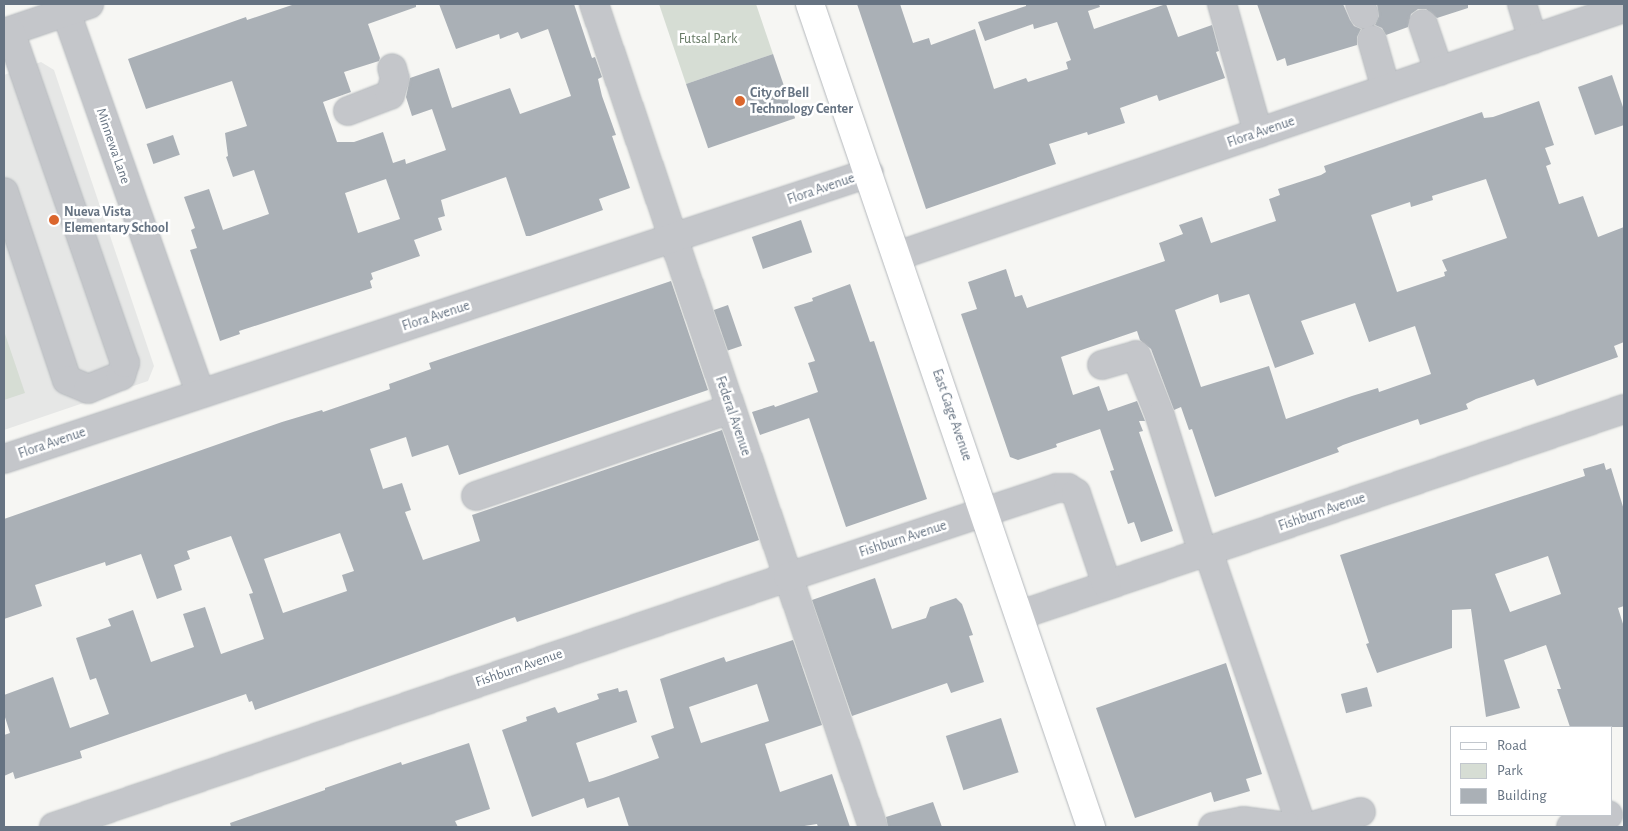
<!DOCTYPE html>
<style>
body{margin:0}
#map{position:relative;width:1628px;height:831px;overflow:hidden;background:#f6f6f3;font-family:"Alegreya Sans",sans-serif}
div>[style]{position:absolute}
.built>*{inset:0;background:#e6e7e6}
.green>*{inset:0;background:#d6ddd4}
.building>*{inset:0;background:#aab0b6;transform-origin:0 0}
.roads{filter:drop-shadow(0 0 1px #b4b8bc) drop-shadow(0 0 1px #b4b8bc)}
.minor>*{height:28px;margin:-14px;padding:0 14px;transform-origin:14px;border-radius:14px;background:#c4c6ca}
.major>*{height:28px;margin:-14px;padding:0 14px;transform-origin:14px;border-radius:14px;background:#fff}
.dots>*{width:14px;height:14px;translate:-50% -50%;box-sizing:border-box;border:2px solid #fff;border-radius:50%}
span{translate:-50% -50%;white-space:nowrap;text-align:center;line-height:1.15;-webkit-text-stroke:5px #fff;paint-order:stroke}
.park-label{font-size:14px;color:#677a65}
.poi-label{font-size:14px;color:#667382;font-weight:700}
.left{translate:0 -50%;text-align:left}
.street-label{font-size:14px;color:#667382}
.frame{position:absolute;inset:0;border:5px solid #667382;pointer-events:none}
.legend{position:absolute;left:1450px;top:726px;width:162px;height:90px;box-sizing:border-box;background:#fff;border:1px solid #c2c7cd;margin:0;padding:6px 9px;list-style:none;font-size:15px;color:#667382}
.legend li{display:flex;align-items:center;gap:10px;height:25px}
.legend b{width:25px;border:1px solid #c2c7cd}
</style>
<div id="map">
<div class="built">
<i style="clip-path:polygon(41px 62px,54px 70px,154px 366px,148px 381px,4px 430px,4px 75px)"></i>
</div>
<div class="green">
<i style="clip-path:polygon(659px 4px,756px 4px,773px 54px,686px 84px)"></i>
<i style="clip-path:polygon(4px 331px,25px 393px,4px 400px)"></i>
</div>
<div class="building">
<i style="clip-path:polygon(evenodd,295px 4px,416px 4px,416px 7px,368px 24px,380px 58px,379px 61px,344px 72px,351px 92px,323px 102px,337px 142px,354px 142px,383px 132px,393px 163px,405px 159px,406px 164px,446px 150px,432px 109px,412px 116px,406px 97px,410px 78px,439px 68px,452px 108px,510px 88px,520px 114px,571px 96px,548px 29px,521px 39px,518px 32px,500px 39px,499px 34px,456px 49px,439px 4px,574px 4px,592px 58px,595px 57px,602px 77px,598px 79px,602px 96px,616px 135px,612px 136px,630px 188px,599px 199px,603px 210px,530px 236px,526px 236px,506px 177px,441px 200px,445px 216px,438px 218px,442px 230px,414px 240px,420px 256px,371px 273px,373px 279px,370px 281px,372px 288px,239px 331px,240px 334px,220px 341px,190px 250px,197px 248px,191px 230px,195px 228px,184px 197px,209px 189px,223px 230px,269px 214px,254px 170px,233px 177px,226px 157px,228px 156px,225px 133px,247px 126px,232px 81px,146px 109px,128px 59px,246px 17px,247px 20px,295px 4px,386px 179px,400px 219px,358px 233px,345px 193px,386px 179px)"></i>
<i style="clip-path:polygon(857px 4px,900px 4px,913px 43px,929px 38px,931px 45px,975px 29px,994px 89px,1026px 78px,1028px 82px,1068px 69px,1066px 62px,1071px 60px,1057px 22px,1034px 29px,1033px 24px,985px 41px,978px 22px,1026px 6px,1026px 4px,1099px 4px,1100px 7px,1088px 11px,1094px 29px,1166px 4px,1178px 37px,1212px 25px,1219px 51px,1216px 52px,1225px 78px,1159px 101px,1157px 95px,1120px 108px,1125px 123px,1088px 135px,1087px 132px,1049px 144px,1056px 164px,926px 209px)"></i>
<i style="clip-path:polygon(1257px 4px,1343px 4px,1350px 20px,1354px 26px,1361px 29px,1357px 37px,1357px 45px,1287px 66px,1285px 58px,1277px 61px)"></i>
<i style="clip-path:polygon(1377px 4px,1468px 4px,1468px 8px,1437px 18px,1426px 9px,1418px 9px,1411px 14px,1408px 27px,1386px 35px,1382px 28px,1375px 25px,1379px 16px)"></i>
<i style="left:773px;top:54px;width:68px;height:92px;rotate:71deg"></i>
<i style="clip-path:polygon(1612px 75px,1624px 110px,1624px 125px,1595px 135px,1578px 87px)"></i>
<i style="clip-path:polygon(evenodd,1539px 101px,1554px 145px,1545px 148px,1551px 164px,1546px 166px,1559px 204px,1583px 196px,1598px 237px,1624px 227px,1624px 342px,1614px 346px,1618px 357px,1537px 386px,1534px 379px,1476px 399px,1466px 404px,1468px 409px,1420px 425px,1418px 419px,1343px 445px,1337px 448px,1339px 452px,1215px 497px,1192px 429px,1189px 430px,1181px 407px,1174px 410px,1151px 349px,1140px 340px,1137px 331px,1061px 357px,1073px 395px,1099px 386px,1108px 411px,1137px 401px,1145px 421px,1139px 421px,1143px 431px,1139px 432px,1173px 531px,1141px 542px,1134px 522px,1128px 524px,1110px 471px,1114px 470px,1100px 429px,1056px 444px,1057px 447px,1018px 460px,1010px 457px,961px 314px,977px 309px,968px 282px,1006px 269px,1015px 297px,1022px 295px,1027px 308px,1165px 261px,1159px 243px,1183px 234px,1179px 225px,1202px 217px,1211px 243px,1276px 221px,1269px 199px,1280px 195px,1278px 189px,1321px 175px,1326px 172px,1324px 166px,1482px 112px,1484px 118px,1493px 117px,1539px 101px,1486px 179px,1507px 238px,1442px 260px,1447px 271px,1444px 272px,1445px 276px,1397px 292px,1371px 215px,1410px 202px,1411px 207px,1433px 200px,1432px 196px,1486px 179px,1539px 101px,1218px 294px,1220px 303px,1249px 294px,1275px 368px,1314px 354px,1301px 321px,1355px 303px,1369px 342px,1415px 326px,1431px 374px,1379px 392px,1378px 388px,1352px 396px,1286px 419px,1269px 366px,1201px 387px,1175px 310px,1218px 294px)"></i>
<i style="left:173px;top:135px;width:21px;height:28px;rotate:71deg"></i>
<i style="left:801px;top:220px;width:34px;height:52px;rotate:71deg"></i>
<i style="clip-path:polygon(evenodd,671px 281px,708px 390px,459px 475px,448px 445px,412px 457px,406px 437px,370px 449px,383px 489px,402px 483px,411px 510px,405px 512px,423px 560px,480px 541px,472px 515px,722px 430px,759px 540px,517px 622px,515px 617px,255px 710px,252px 701px,249px 702px,246px 694px,80px 751px,82px 758px,15px 779px,13px 772px,4px 776px,4px 735px,10px 733px,4px 714px,4px 695px,53px 677px,70px 728px,109px 714px,96px 678px,90px 680px,76px 638px,111px 626px,108px 619px,133px 610px,151px 662px,194px 647px,183px 614px,205px 607px,221px 654px,264px 639px,249px 594px,253px 593px,231px 536px,187px 551px,190px 559px,174px 565px,182px 590px,157px 599px,141px 554px,106px 566px,105px 562px,35px 585px,42px 606px,4px 619px,4px 519px,282px 422px,322px 410px,323px 412px,390px 389px,389px 384px,431px 369px,429px 363px,671px 281px,340px 533px,354px 571px,342px 575px,347px 591px,283px 613px,264px 559px,340px 533px)"></i>
<i style="clip-path:polygon(850px 284px,870px 342px,874px 341px,927px 499px,846px 527px,809px 418px,760px 435px,752px 412px,774px 405px,775px 407px,818px 392px,808px 363px,815px 361px,794px 307px,813px 301px,812px 298px)"></i>
<i style="left:728px;top:305px;width:43px;height:15px;rotate:71deg"></i>
<i style="clip-path:polygon(evenodd,1604px 463px,1606px 470px,1611px 468px,1624px 510px,1624px 606px,1618px 608px,1624px 627px,1624px 727px,1570px 727px,1557px 689px,1561px 689px,1546px 645px,1504px 660px,1520px 708px,1486px 717px,1471px 609px,1452px 610px,1452px 648px,1377px 673px,1366px 644px,1369px 643px,1340px 555px,1585px 476px,1583px 469px,1604px 463px,1548px 556px,1561px 594px,1510px 612px,1495px 574px,1548px 556px)"></i>
<i style="clip-path:polygon(875px 578px,892px 629px,926px 618px,930px 607px,956px 598px,962px 604px,973px 635px,969px 636px,984px 682px,951px 693px,947px 683px,852px 716px,812px 600px)"></i>
<i style="clip-path:polygon(evenodd,793px 640px,822px 725px,765px 744px,780px 792px,832px 774px,850px 827px,818px 827px,817px 824px,798px 827px,629px 827px,619px 797px,587px 808px,584px 798px,532px 817px,502px 730px,527px 721px,526px 717px,555px 707px,558px 713px,599px 699px,597px 694px,618px 688px,619px 692px,627px 690px,637px 722px,576px 743px,589px 782px,603px 778px,659px 758px,651px 736px,674px 728px,660px 679px,724px 657px,726px 662px,793px 640px,757px 684px,769px 721px,701px 743px,689px 707px,757px 684px)"></i>
<i style="clip-path:polygon(1226px 663px,1262px 774px,1246px 779px,1250px 791px,1214px 802px,1211px 792px,1135px 818px,1096px 708px)"></i>
<i style="left:1367px;top:687px;width:20px;height:27px;rotate:75deg"></i>
<i style="left:1001px;top:718px;width:57px;height:58px;rotate:72deg"></i>
<i style="clip-path:polygon(469px 743px,490px 809px,455px 821px,458px 827px,231px 827px,230px 823px,325px 790px,325px 788px,401px 762px,402px 765px)"></i>
<i style="clip-path:polygon(933px 802px,942px 827px,888px 827px,886px 817px)"></i>
</div>
<div class="roads">
<div class="minor">
<i style="left:594px;top:4px;width:869px;rotate:71.27deg"></i>
<i style="left:1222px;top:4px;width:134px;rotate:74.4deg"></i>
<i style="left:1360px;top:4px;width:11px;rotate:68deg"></i>
<i style="left:1522px;top:4px;width:37px;rotate:73deg"></i>
<i style="left:66px;top:12px;width:404px;rotate:70.6deg"></i>
<i style="left:1423px;top:24px;width:50px;rotate:71.2deg"></i>
<i style="left:4px;top:33px;width:90px;rotate:-18.8deg"></i>
<i style="left:1372px;top:40px;width:51px;rotate:74.1deg"></i>
<i style="left:348px;top:111px;width:45px;rotate:-20.9deg"></i>
<i style="left:390px;top:95px;width:17px;rotate:-73deg"></i>
<i style="left:395px;top:79px;width:11px;rotate:-105deg"></i>
<i style="left:4px;top:192px;width:198px;rotate:71.5deg"></i>
<i style="left:67px;top:380px;width:23px;rotate:23deg"></i>
<i style="left:88px;top:389px;width:35px;rotate:-22deg"></i>
<i style="left:121px;top:376px;width:14px;rotate:-73deg"></i>
<i style="left:125px;top:363px;width:351px;rotate:-109.1deg"></i>
<i style="left:897px;top:256px;width:768px;rotate:-18.84deg"></i>
<i style="left:1102px;top:365px;width:35px;rotate:-16deg"></i>
<i style="left:1136px;top:355px;width:66px;rotate:68.5deg"></i>
<i style="left:1160px;top:416px;width:144px;rotate:72.6deg"></i>
<i style="left:4px;top:459px;width:911px;rotate:-18.3deg"></i>
<i style="left:476px;top:496px;width:268px;rotate:-18.9deg"></i>
<i style="left:1208px;top:551px;width:292px;rotate:71.2deg"></i>
<i style="left:1020px;top:615px;width:638px;rotate:-18.83deg"></i>
<i style="left:54px;top:827px;width:775px;rotate:-18.81deg"></i>
<i style="left:788px;top:577px;width:283px;rotate:-18.3deg"></i>
<i style="left:1057px;top:488px;width:11px"></i>
<i style="left:1068px;top:488px;width:9px;rotate:32deg"></i>
<i style="left:1076px;top:493px;width:97px;rotate:71.4deg"></i>
<i style="left:1213px;top:827px;width:31px;rotate:-11deg"></i>
<i style="left:1243px;top:821px;width:46px;rotate:7.4deg"></i>
<i style="left:1309px;top:827px;width:54px;rotate:-16.1deg"></i>
<i style="left:1571px;top:827px;width:39px;rotate:-18deg"></i>
</div>
<div class="major">
<i style="left:810px;top:4px;width:870px;rotate:71.15deg"></i>
</div>
</div>
<div class="dots">
<i style="left:740px;top:101px;background:#db662d"></i>
<i style="left:54px;top:220px;background:#db662d"></i>
</div>
<div class="park-label">
<span style="left:708px;top:39px">Futsal Park</span>
</div>
<div class="poi-label">
<span class="left" style="left:750px;top:101px">City of Bell<br>Technology Center</span>
<span class="left" style="left:64px;top:220px">Nueva Vista<br>Elementary School</span>
</div>
<div class="street-label">
<span style="left:1261px;top:132px;rotate:-19deg">Flora Avenue</span>
<span style="left:113px;top:146px;rotate:71deg">Minnewa Lane</span>
<span style="left:821px;top:189px;rotate:-19deg">Flora Avenue</span>
<span style="left:436px;top:316px;rotate:-18deg">Flora Avenue</span>
<span style="left:952px;top:415px;rotate:71deg">East Gage Avenue</span>
<span style="left:733px;top:416px;rotate:71deg">Federal Avenue</span>
<span style="left:52px;top:443px;rotate:-19deg">Flora Avenue</span>
<span style="left:1322px;top:512px;rotate:-19deg">Fishburn Avenue</span>
<span style="left:903px;top:539px;rotate:-18deg">Fishburn Avenue</span>
<span style="left:519px;top:668px;rotate:-19deg">Fishburn Avenue</span>
</div>
<div class="frame"></div>
<ul class="legend">
<li><b style="height:6px;background:#fff"></b>Road</li>
<li><b style="height:14px;background:#d6ddd4"></b>Park</li>
<li><b style="height:14px;background:#aab0b6"></b>Building</li>
</ul>
</div>
